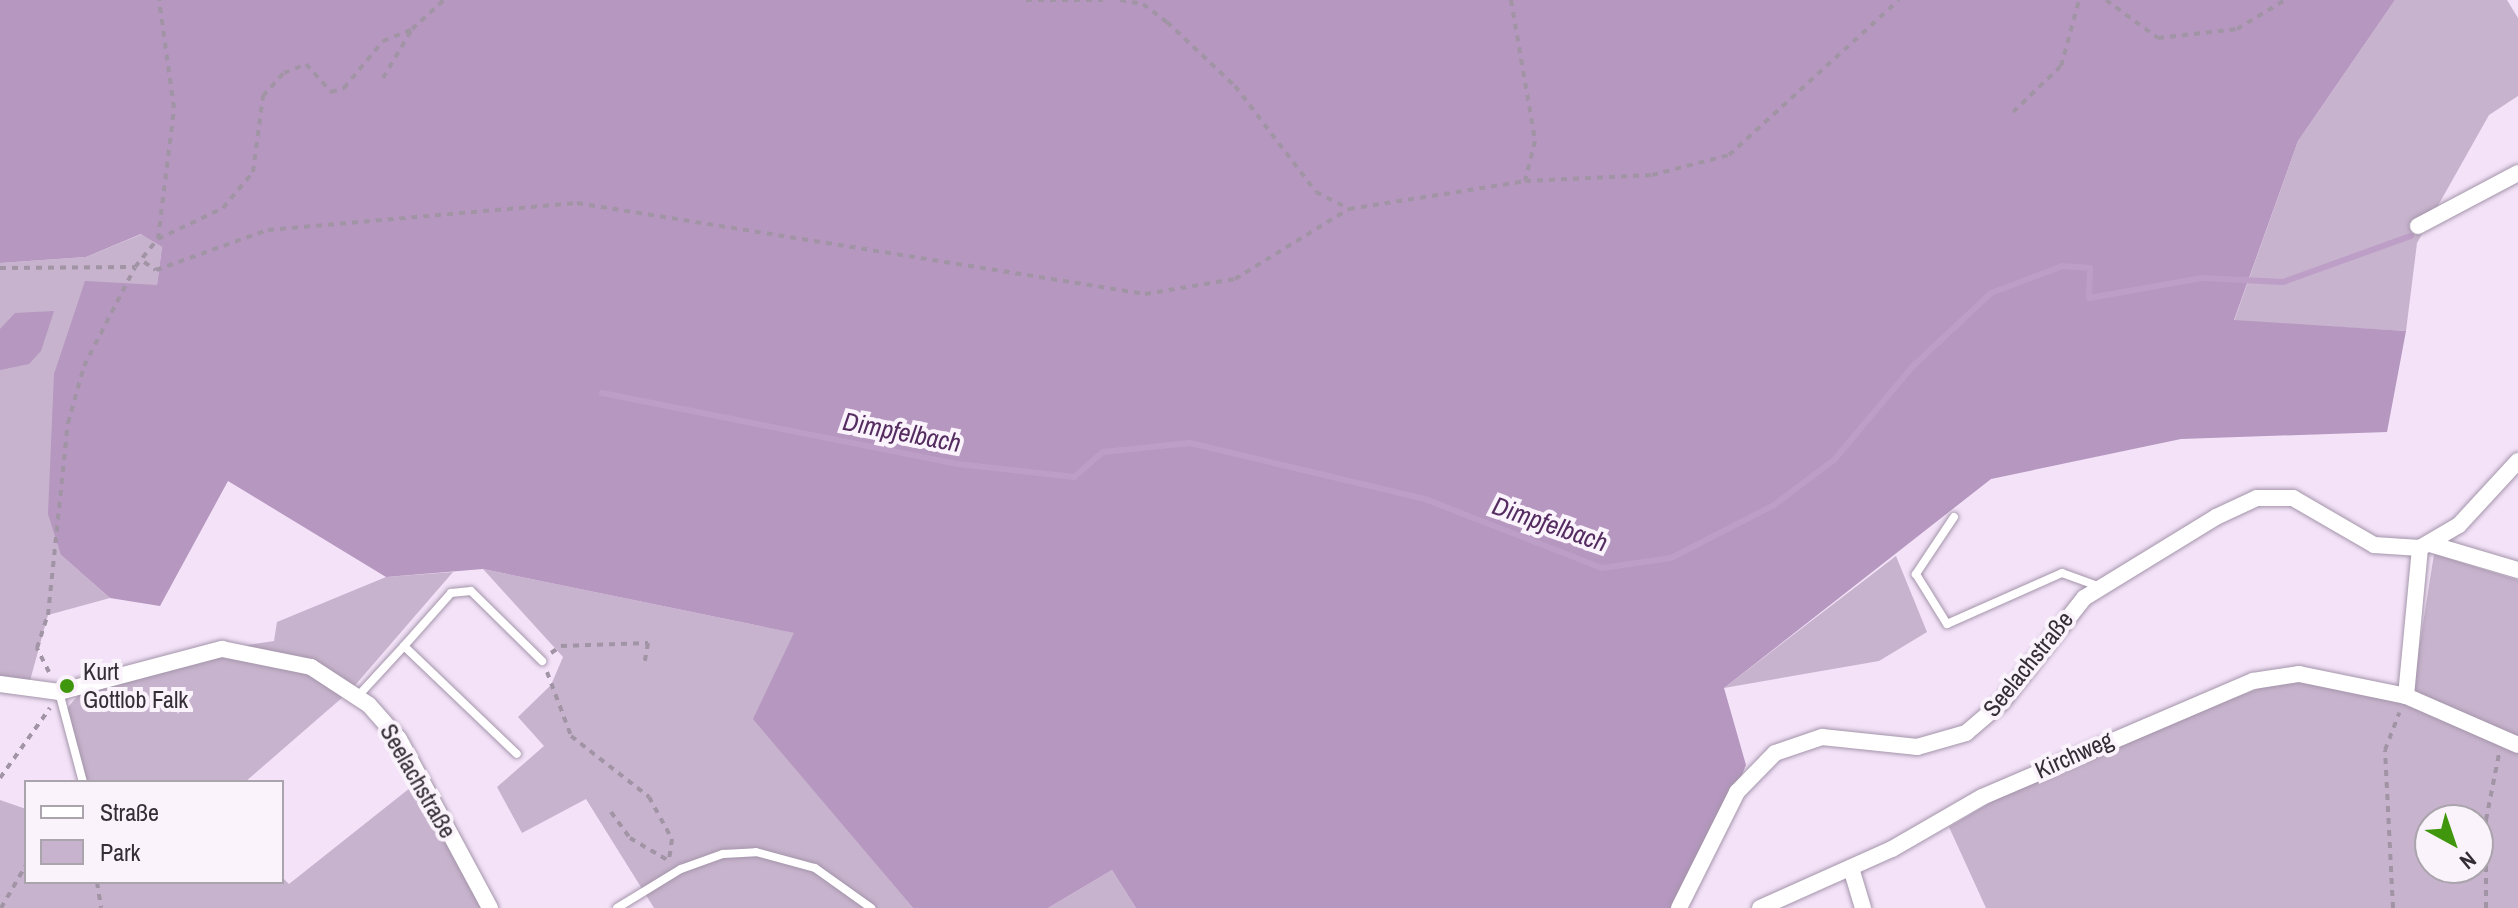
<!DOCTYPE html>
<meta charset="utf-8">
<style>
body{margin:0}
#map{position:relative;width:2518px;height:908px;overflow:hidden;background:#f3e2f8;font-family:"Archivo Narrow",sans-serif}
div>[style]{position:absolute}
.green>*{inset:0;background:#c7b3cd}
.forest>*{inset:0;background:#b597bf}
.stream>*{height:6px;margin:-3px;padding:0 3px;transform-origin:3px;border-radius:3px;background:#bd9ec7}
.path>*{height:4px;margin-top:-2px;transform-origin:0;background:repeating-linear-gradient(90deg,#a194a4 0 6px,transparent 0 12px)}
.roads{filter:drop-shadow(0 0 2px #a495aa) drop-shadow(0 0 2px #a495aa)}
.lane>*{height:8px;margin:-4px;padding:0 4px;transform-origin:4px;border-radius:4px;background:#fff}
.street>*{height:16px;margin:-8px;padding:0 8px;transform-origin:8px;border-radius:8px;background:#fff}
.dots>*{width:22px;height:22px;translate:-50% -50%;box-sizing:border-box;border:4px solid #faf3fc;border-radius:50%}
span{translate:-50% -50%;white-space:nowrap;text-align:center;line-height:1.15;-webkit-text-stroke:8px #faf3fc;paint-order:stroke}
.street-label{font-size:24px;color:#332d35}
.poi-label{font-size:24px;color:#332d35}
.left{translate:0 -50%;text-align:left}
.water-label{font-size:26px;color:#542c60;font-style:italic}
.legend{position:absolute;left:24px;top:780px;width:260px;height:104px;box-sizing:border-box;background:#faf3fc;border:2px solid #aaa4ac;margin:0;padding:10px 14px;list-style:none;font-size:24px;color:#332d35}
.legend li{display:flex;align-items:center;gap:16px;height:40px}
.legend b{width:40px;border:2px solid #aaa4ac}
.north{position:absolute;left:2414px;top:804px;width:80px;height:80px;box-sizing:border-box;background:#faf3fc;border:2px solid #aaa4ac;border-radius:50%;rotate:140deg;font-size:22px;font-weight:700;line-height:32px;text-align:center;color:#332d35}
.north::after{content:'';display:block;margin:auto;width:28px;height:36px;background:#40970e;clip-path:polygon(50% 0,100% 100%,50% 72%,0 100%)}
</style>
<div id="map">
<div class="green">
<i style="clip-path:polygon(2395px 0,2507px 0,2518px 18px,2518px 96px,2489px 115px,2417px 243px,2406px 331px,2234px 321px,2298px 141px)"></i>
<i style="clip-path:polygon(142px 234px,162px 247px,157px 285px,61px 555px,110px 598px,48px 615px,28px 688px,0 685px,0 263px,86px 257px)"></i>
<i style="clip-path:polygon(evenodd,2434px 554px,2518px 580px,2518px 908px,1986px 908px,1949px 827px,2059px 762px,2299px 674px,2412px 693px,2434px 554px,2430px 820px,2478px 820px,2478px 868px,2430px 868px,2430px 820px)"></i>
<i style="clip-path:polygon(1896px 556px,1927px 632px,1879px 661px,1724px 688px)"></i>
<i style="clip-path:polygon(483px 569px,795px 633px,754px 719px,913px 908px,654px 908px,586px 799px,522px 833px,497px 787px,544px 746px,518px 717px,551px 685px,563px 657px)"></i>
<i style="clip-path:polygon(453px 572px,351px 690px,245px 782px,83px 782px,64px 712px,85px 687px,177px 656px,274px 641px,277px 622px,386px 577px)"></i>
<i style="clip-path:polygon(420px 780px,490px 908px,0 908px,0 800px,26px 809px,26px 882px,282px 877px,289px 884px)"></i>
<i style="clip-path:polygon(1112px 870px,1136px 908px,1048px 908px)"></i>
</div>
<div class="forest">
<i style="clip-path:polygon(0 0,2395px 0,2298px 141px,2234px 320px,2406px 331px,2387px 432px,2181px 439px,1991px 479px,1724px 688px,1746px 765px,1687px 908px,1136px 908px,1112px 870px,1048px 908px,913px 908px,753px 719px,794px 633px,483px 569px,386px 577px,228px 481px,160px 606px,110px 598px,61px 555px,48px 514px,54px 374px,85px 281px,157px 285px,162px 247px,141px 234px,86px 257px,0 263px)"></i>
<i style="clip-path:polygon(54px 311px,41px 351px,29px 364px,0 370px,0 329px,15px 313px)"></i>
</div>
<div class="stream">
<i style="left:602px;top:393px;width:363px;rotate:11.3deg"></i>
<i style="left:958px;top:464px;width:117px;rotate:6.4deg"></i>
<i style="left:1074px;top:477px;width:38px;rotate:-41deg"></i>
<i style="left:1103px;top:452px;width:87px;rotate:-5.9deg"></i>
<i style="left:1190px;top:443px;width:242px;rotate:13.4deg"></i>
<i style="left:1425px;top:499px;width:190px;rotate:21.3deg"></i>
<i style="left:1602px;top:568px;width:70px;rotate:-8.2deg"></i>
<i style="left:1671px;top:558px;width:116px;rotate:-27.2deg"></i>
<i style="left:1774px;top:505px;width:75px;rotate:-36.9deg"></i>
<i style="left:1834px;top:460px;width:121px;rotate:-50deg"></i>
<i style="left:1912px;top:367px;width:108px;rotate:-43.1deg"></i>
<i style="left:1991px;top:293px;width:77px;rotate:-20.6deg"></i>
<i style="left:2063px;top:266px;width:27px;rotate:4deg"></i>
<i style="left:2090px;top:268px;width:30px;rotate:92deg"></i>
<i style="left:2089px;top:298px;width:115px;rotate:-10deg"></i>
<i style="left:2202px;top:278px;width:81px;rotate:2.8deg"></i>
<i style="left:2283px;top:282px;width:136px;rotate:-19.8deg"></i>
</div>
<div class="path">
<i style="left:1026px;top:0;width:77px"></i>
<i style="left:1120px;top:0;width:23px;rotate:10deg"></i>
<i style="left:1143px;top:4px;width:30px;rotate:37deg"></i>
<i style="left:1167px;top:22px;width:93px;rotate:43.3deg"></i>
<i style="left:1235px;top:86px;width:133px;rotate:52.6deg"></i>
<i style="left:1316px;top:192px;width:37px;rotate:27deg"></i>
<i style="left:1511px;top:0;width:143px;rotate:80.3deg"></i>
<i style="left:1535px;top:141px;width:41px;rotate:104deg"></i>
<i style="left:2106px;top:0;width:64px;rotate:36.2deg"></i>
<i style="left:2158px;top:38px;width:80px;rotate:-6.5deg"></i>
<i style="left:2237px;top:29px;width:56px;rotate:-31.1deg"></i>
<i style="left:383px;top:78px;width:55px;rotate:-59.2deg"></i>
<i style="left:2013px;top:112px;width:66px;rotate:-43.8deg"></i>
<i style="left:2061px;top:66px;width:68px;rotate:-74.7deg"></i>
<i style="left:158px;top:239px;width:72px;rotate:-25.5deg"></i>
<i style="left:223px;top:208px;width:47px;rotate:-50.2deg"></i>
<i style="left:253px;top:172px;width:77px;rotate:-82.5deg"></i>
<i style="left:263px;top:96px;width:31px;rotate:-48deg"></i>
<i style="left:284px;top:73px;width:24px;rotate:-22deg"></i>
<i style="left:306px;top:64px;width:38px;rotate:48deg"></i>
<i style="left:331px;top:92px;width:14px;rotate:-17deg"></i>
<i style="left:344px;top:88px;width:61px;rotate:-50.3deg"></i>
<i style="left:383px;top:41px;width:31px;rotate:-22deg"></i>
<i style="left:412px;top:29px;width:43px;rotate:-42.2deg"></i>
<i style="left:144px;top:262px;width:14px;rotate:34deg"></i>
<i style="left:156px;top:270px;width:119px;rotate:-19.7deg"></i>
<i style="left:268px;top:230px;width:310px;rotate:-5deg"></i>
<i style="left:577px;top:203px;width:575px;rotate:9.1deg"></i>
<i style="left:1145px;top:294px;width:91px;rotate:-9.5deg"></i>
<i style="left:1235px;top:279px;width:134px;rotate:-31.6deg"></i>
<i style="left:1349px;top:209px;width:178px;rotate:-9deg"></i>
<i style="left:1525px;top:181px;width:127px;rotate:-2.7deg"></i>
<i style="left:1652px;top:175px;width:80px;rotate:-14.6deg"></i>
<i style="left:1729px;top:155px;width:230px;rotate:-42.4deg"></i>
<i style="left:0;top:268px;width:135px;rotate:-0.4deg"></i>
<i style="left:135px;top:267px;width:36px;rotate:-51deg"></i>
<i style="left:158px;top:239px;width:132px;rotate:-83deg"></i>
<i style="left:174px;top:108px;width:109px;rotate:-97.9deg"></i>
<i style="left:551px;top:653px;width:12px;rotate:-35deg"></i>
<i style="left:561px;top:646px;width:87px;rotate:-2deg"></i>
<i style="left:648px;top:643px;width:23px;rotate:100deg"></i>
<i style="left:49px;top:672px;width:27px;rotate:-117deg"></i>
<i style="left:37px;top:648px;width:35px;rotate:-72deg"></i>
<i style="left:48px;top:615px;width:193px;rotate:-84.1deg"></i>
<i style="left:68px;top:423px;width:59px;rotate:-74.3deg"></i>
<i style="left:84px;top:366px;width:111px;rotate:-62.7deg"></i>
<i style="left:547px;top:672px;width:68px;rotate:69.4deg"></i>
<i style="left:571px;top:736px;width:99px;rotate:38deg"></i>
<i style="left:649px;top:797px;width:48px;rotate:61.3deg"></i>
<i style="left:672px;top:839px;width:22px;rotate:98deg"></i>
<i style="left:0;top:778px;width:86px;rotate:-54.5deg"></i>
<i style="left:611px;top:812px;width:32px;rotate:54deg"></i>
<i style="left:630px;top:838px;width:45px;rotate:30.5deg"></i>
<i style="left:97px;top:882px;width:26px;rotate:81deg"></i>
<i style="left:1px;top:908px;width:50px;rotate:-59.8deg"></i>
<i style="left:2393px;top:908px;width:158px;rotate:-92.9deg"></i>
<i style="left:2385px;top:750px;width:40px;rotate:-69deg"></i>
<i style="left:2486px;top:908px;width:88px;rotate:-90deg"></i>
<i style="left:2486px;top:820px;width:67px;rotate:-78.9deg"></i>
</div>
<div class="roads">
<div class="lane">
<i style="left:1954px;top:517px;width:69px;rotate:123.7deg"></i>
<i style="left:1916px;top:574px;width:59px;rotate:58.2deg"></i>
<i style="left:1947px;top:624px;width:126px;rotate:-23.9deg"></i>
<i style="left:2062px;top:573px;width:38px;rotate:20deg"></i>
<i style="left:404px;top:646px;width:71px;rotate:-48.4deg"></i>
<i style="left:451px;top:593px;width:20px;rotate:-6deg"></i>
<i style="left:471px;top:591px;width:100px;rotate:44.6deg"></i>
<i style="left:59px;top:692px;width:93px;rotate:75.1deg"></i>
<i style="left:358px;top:696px;width:68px;rotate:-47.4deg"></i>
<i style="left:404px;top:646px;width:156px;rotate:43.7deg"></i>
<i style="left:617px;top:908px;width:75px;rotate:-31.4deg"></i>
<i style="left:681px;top:869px;width:45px;rotate:-19.7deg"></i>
<i style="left:723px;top:854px;width:33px;rotate:-3deg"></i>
<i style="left:756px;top:852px;width:61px;rotate:15.2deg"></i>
<i style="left:815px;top:868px;width:69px;rotate:35.5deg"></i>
</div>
<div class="street">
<i style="left:2418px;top:226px;width:113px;rotate:-27.9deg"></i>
<i style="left:2430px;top:544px;width:92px;rotate:16.5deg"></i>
<i style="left:0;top:684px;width:60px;rotate:7.7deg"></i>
<i style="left:59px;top:692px;width:169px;rotate:-14.8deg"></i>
<i style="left:222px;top:649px;width:91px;rotate:11.4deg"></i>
<i style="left:311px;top:667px;width:69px;rotate:33.2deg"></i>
<i style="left:369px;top:705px;width:45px;rotate:48.6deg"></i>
<i style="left:399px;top:739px;width:192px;rotate:61.7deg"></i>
<i style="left:2406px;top:696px;width:149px;rotate:-84.6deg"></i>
<i style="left:1851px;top:868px;width:42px;rotate:73.3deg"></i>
<i style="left:1679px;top:908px;width:130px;rotate:-63.4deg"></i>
<i style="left:1737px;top:792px;width:54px;rotate:-45.7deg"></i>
<i style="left:1775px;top:753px;width:50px;rotate:-18.8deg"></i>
<i style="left:1822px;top:737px;width:96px;rotate:6deg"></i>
<i style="left:1917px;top:747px;width:51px;rotate:-15.9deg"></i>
<i style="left:1966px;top:733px;width:48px;rotate:-40.7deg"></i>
<i style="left:2002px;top:702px;width:132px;rotate:-51.7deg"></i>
<i style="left:2084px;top:598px;width:155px;rotate:-31.5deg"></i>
<i style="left:2216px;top:517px;width:45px;rotate:-24.9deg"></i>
<i style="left:2257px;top:498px;width:36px"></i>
<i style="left:2293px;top:498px;width:94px;rotate:30.1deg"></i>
<i style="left:2374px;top:545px;width:46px;rotate:3.7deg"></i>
<i style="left:2420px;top:548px;width:45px;rotate:-30.5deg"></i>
<i style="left:2459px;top:525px;width:87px;rotate:-47.3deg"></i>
<i style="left:1760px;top:908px;width:145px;rotate:-24.1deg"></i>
<i style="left:1892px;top:849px;width:104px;rotate:-30deg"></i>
<i style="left:1982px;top:797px;width:295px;rotate:-23.2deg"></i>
<i style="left:2253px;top:681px;width:47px;rotate:-8.7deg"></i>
<i style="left:2299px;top:674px;width:109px;rotate:11.6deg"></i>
<i style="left:2406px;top:696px;width:122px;rotate:23.6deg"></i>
</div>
</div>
<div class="dots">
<i style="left:67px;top:686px;background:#40970e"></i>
</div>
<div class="street-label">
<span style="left:2028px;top:664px;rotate:-51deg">Seelachstraße</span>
<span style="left:2074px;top:755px;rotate:-24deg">Kirchweg</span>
<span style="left:418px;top:781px;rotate:60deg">Seelachstraße</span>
</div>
<div class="poi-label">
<span class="left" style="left:83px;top:686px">Kurt<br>Gottlob Falk</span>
</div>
<div class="water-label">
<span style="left:902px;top:432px;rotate:11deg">Dimpfelbach</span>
<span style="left:1550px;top:524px;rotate:19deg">Dimpfelbach</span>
</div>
<ul class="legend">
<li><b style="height:10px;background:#fff"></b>Straße</li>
<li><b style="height:22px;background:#c7b3cd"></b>Park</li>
</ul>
<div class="north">N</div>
</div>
